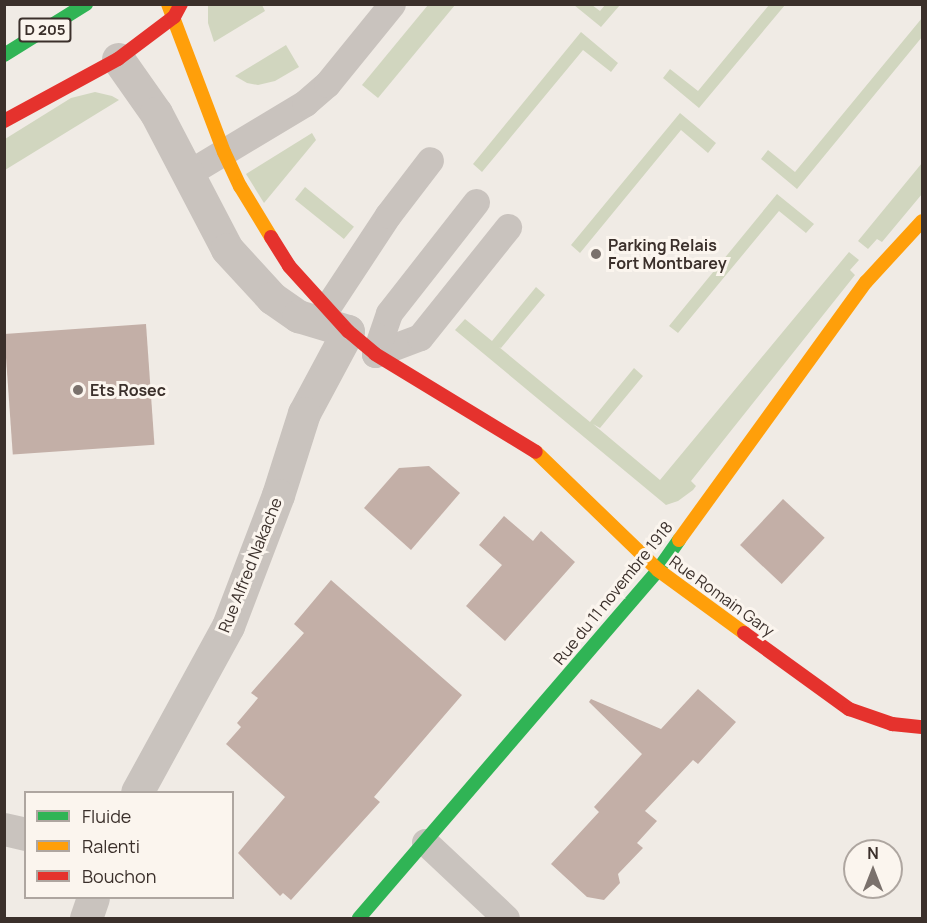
<!DOCTYPE html>
<style>
body{margin:0}
#map{position:relative;width:927px;height:923px;overflow:hidden;background:#f0ebe5;font-family:Manrope,sans-serif}
div>[style]{position:absolute}
.green>*{inset:0;background:#d1d6bf;transform-origin:0 0}
.building>*{inset:0;background:#c3afa7;transform-origin:0 0}
.lane>*{height:27px;margin:-13.5px;padding:0 13.5px;transform-origin:13.5px;border-radius:13.5px;background:#c9c3be}
.street>*{height:33px;margin:-16.5px;padding:0 16.5px;transform-origin:16.5px;border-radius:16.5px;background:#c9c3be}
.fast>*{height:14px;margin:-7px;padding:0 7px;transform-origin:7px;border-radius:7px;background:#30b455}
.slow>*{height:14px;margin:-7px;padding:0 7px;transform-origin:7px;border-radius:7px;background:#ff9f0a}
.jam>*{height:14px;margin:-7px;padding:0 7px;transform-origin:7px;border-radius:7px;background:#e5322d}
.dots>*{width:16px;height:16px;translate:-50% -50%;box-sizing:border-box;border:3px solid #fbf5ee;border-radius:50%}
span{translate:-50% -50%;white-space:nowrap;text-align:center;line-height:1.15;-webkit-text-stroke:6px #fbf5ee;paint-order:stroke}
.shield-label span{padding:2px 4px;background:#fbf5ee;border:2px solid;border-radius:4px;-webkit-text-stroke-width:0}
.shield-label{font-size:15px;color:#3b302b;font-weight:700}
.poi-label{font-size:16px;color:#3b302b;font-weight:700}
.left{translate:0 -50%;text-align:left}
.street-label{font-size:16px;color:#3b302b}
.frame{position:absolute;inset:0;border:6px solid #3b302b;pointer-events:none}
.legend{position:absolute;left:24px;top:791px;width:210px;height:108px;box-sizing:border-box;background:#fbf5ee;border:2px solid #aea6a0;margin:0;padding:8px 10px;list-style:none;font-size:18px;color:#3b302b}
.legend li{display:flex;align-items:center;gap:12px;height:30px}
.legend b{width:30px;border:2px solid #aea6a0}
.north{position:absolute;left:843px;top:839px;width:60px;height:60px;box-sizing:border-box;background:#fbf5ee;border:2px solid #aea6a0;border-radius:50%;rotate:0deg;font-size:16px;font-weight:700;line-height:24px;text-align:center;color:#3b302b}
.north::after{content:'';display:block;margin:auto;width:21px;height:27px;background:#7a716c;clip-path:polygon(50% 0,100% 100%,50% 72%,0 100%)}
</style>
<div id="map">
<div class="green">
<i style="clip-path:polygon(208px 5px,262px 5px,265px 11px,214px 42px,208px 23px)"></i>
<i style="clip-path:polygon(428px 5px,455px 5px,378px 98px,362px 85px)"></i>
<i style="clip-path:polygon(574px 5px,592px 5px,600px 11px,605px 5px,620px 5px,601px 27px)"></i>
<i style="clip-path:polygon(769px 5px,785px 5px,699px 108px,663px 78px,670px 69px,698px 91px)"></i>
<i style="clip-path:polygon(922px 18px,922px 37px,797px 189px,761px 159px,768px 150px,795px 172px)"></i>
<i style="clip-path:polygon(581px 32px,618px 63px,611px 72px,583px 50px,482px 172px,473px 164px)"></i>
<i style="clip-path:polygon(286px 45px,299px 67px,275px 81px,258px 85px,247px 83px,235px 76px)"></i>
<i style="clip-path:polygon(95px 92px,112px 96px,119px 100px,5px 170px,5px 139px,71px 98px)"></i>
<i style="clip-path:polygon(680px 113px,716px 143px,708px 153px,681px 130px,580px 253px,571px 245px)"></i>
<i style="clip-path:polygon(312px 133px,316px 140px,264px 203px,246px 174px)"></i>
<i style="clip-path:polygon(922px 163px,922px 194px,882px 242px,877px 239px,868px 249px,858px 241px)"></i>
<i style="left:305px;top:187px;width:63px;height:16px;rotate:39deg"></i>
<i style="clip-path:polygon(777px 194px,814px 224px,806px 233px,779px 211px,678px 333px,669px 326px)"></i>
<i style="clip-path:polygon(849px 252px,859px 260px,850px 270px,855px 275px,691px 481px,696px 486px,693px 490px,678px 501px,666px 505px,455px 330px,465px 319px,492px 341px,536px 287px,545px 295px,501px 348px,499px 347px,590px 422px,634px 368px,643px 376px,600px 428px,593px 424px,660px 480px)"></i>
</div>
<div class="building">
<i style="left:146px;top:324px;width:121px;height:142px;rotate:86deg"></i>
<i style="clip-path:polygon(429px 466px,460px 493px,411px 550px,364px 508px,399px 468px)"></i>
<i style="left:783px;top:499px;width:57px;height:63px;rotate:43deg"></i>
<i style="clip-path:polygon(504px 516px,533px 541px,541px 531px,575px 562px,505px 641px,466px 606px,502px 565px,479px 545px)"></i>
<i style="clip-path:polygon(331px 580px,462px 695px,374px 797px,380px 802px,291px 900px,283px 893px,280px 896px,238px 853px,285px 797px,226px 744px,241px 727px,237px 723px,258px 698px,251px 693px,304px 633px,294px 624px)"></i>
<i style="clip-path:polygon(698px 689px,736px 722px,698px 764px,693px 760px,645px 811px,657px 821px,637px 843px,643px 848px,618px 874px,620px 883px,604px 900px,587px 897px,551px 864px,599px 812px,594px 807px,642px 754px,589px 702px,591px 699px,661px 729px)"></i>
</div>
<div class="lane">
<i style="left:187px;top:174px;width:138px;rotate:-31deg"></i>
<i style="left:305px;top:103px;width:29px;rotate:-41deg"></i>
<i style="left:327px;top:84px;width:103px;rotate:-50.9deg"></i>
<i style="left:326px;top:309px;width:113px;rotate:-56.6deg"></i>
<i style="left:388px;top:215px;width:69px;rotate:-52.6deg"></i>
<i style="left:375px;top:354px;width:48px;rotate:-20.7deg"></i>
<i style="left:420px;top:337px;width:141px;rotate:-51.3deg"></i>
<i style="left:375px;top:354px;width:43px;rotate:-71.1deg"></i>
<i style="left:389px;top:313px;width:141px;rotate:-51.9deg"></i>
<i style="left:425px;top:842px;width:111px;rotate:43.2deg"></i>
</div>
<div class="street">
<i style="left:118px;top:59px;width:66px;rotate:54.9deg"></i>
<i style="left:156px;top:113px;width:153px;rotate:62.4deg"></i>
<i style="left:227px;top:249px;width:67px;rotate:47.4deg"></i>
<i style="left:272px;top:298px;width:32px;rotate:35deg"></i>
<i style="left:298px;top:316px;width:52px;rotate:16.7deg"></i>
<i style="left:348px;top:331px;width:93px;rotate:118.2deg"></i>
<i style="left:304px;top:413px;width:86px;rotate:107.6deg"></i>
<i style="left:278px;top:495px;width:140px;rotate:110.9deg"></i>
<i style="left:228px;top:626px;width:189px;rotate:118.7deg"></i>
<i style="left:4px;top:829px;width:23px;rotate:13deg"></i>
<i style="left:86px;top:918px;width:21px;rotate:-71deg"></i>
</div>
<div class="fast">
<i style="left:4px;top:55px;width:97px;rotate:-31.9deg"></i>
<i style="left:359px;top:918px;width:459px;rotate:-49.3deg"></i>
<i style="left:658px;top:570px;width:37px;rotate:-55deg"></i>
</div>
<div class="slow">
<i style="left:168px;top:4px;width:158px;rotate:69.3deg"></i>
<i style="left:224px;top:152px;width:38px;rotate:65deg"></i>
<i style="left:240px;top:186px;width:60px;rotate:58.7deg"></i>
<i style="left:536px;top:452px;width:170px;rotate:44deg"></i>
<i style="left:658px;top:570px;width:107px;rotate:36.2deg"></i>
<i style="left:679px;top:540px;width:319px;rotate:-54.1deg"></i>
<i style="left:866px;top:282px;width:83px;rotate:-47.4deg"></i>
</div>
<div class="jam">
<i style="left:4px;top:121px;width:130px;rotate:-28.5deg"></i>
<i style="left:118px;top:59px;width:70px;rotate:-36.9deg"></i>
<i style="left:174px;top:17px;width:15px;rotate:-62deg"></i>
<i style="left:271px;top:237px;width:34px;rotate:58deg"></i>
<i style="left:289px;top:266px;width:88px;rotate:47.8deg"></i>
<i style="left:348px;top:331px;width:35px;rotate:40deg"></i>
<i style="left:375px;top:354px;width:188px;rotate:31.3deg"></i>
<i style="left:744px;top:633px;width:130px;rotate:35.9deg"></i>
<i style="left:849px;top:709px;width:46px;rotate:19.2deg"></i>
<i style="left:892px;top:724px;width:30px;rotate:6deg"></i>
</div>
<div class="dots">
<i style="left:596px;top:254px;background:#7a716c"></i>
<i style="left:78px;top:390px;background:#7a716c"></i>
</div>
<div class="shield-label">
<span style="left:45px;top:30px">D 205</span>
</div>
<div class="poi-label">
<span class="left" style="left:608px;top:254px">Parking Relais<br>Fort Montbarey</span>
<span class="left" style="left:90px;top:390px">Ets Rosec</span>
</div>
<div class="street-label">
<span style="left:250px;top:565px;rotate:-68deg">Rue Alfred Nakache</span>
<span style="left:613px;top:593px;rotate:-51deg">Rue du 11 novembre 1918</span>
<span style="left:722px;top:596px;rotate:36deg">Rue Romain Gary</span>
</div>
<div class="frame"></div>
<ul class="legend">
<li><b style="height:8px;background:#30b455"></b>Fluide</li>
<li><b style="height:8px;background:#ff9f0a"></b>Ralenti</li>
<li><b style="height:8px;background:#e5322d"></b>Bouchon</li>
</ul>
<div class="north">N</div>
</div>
